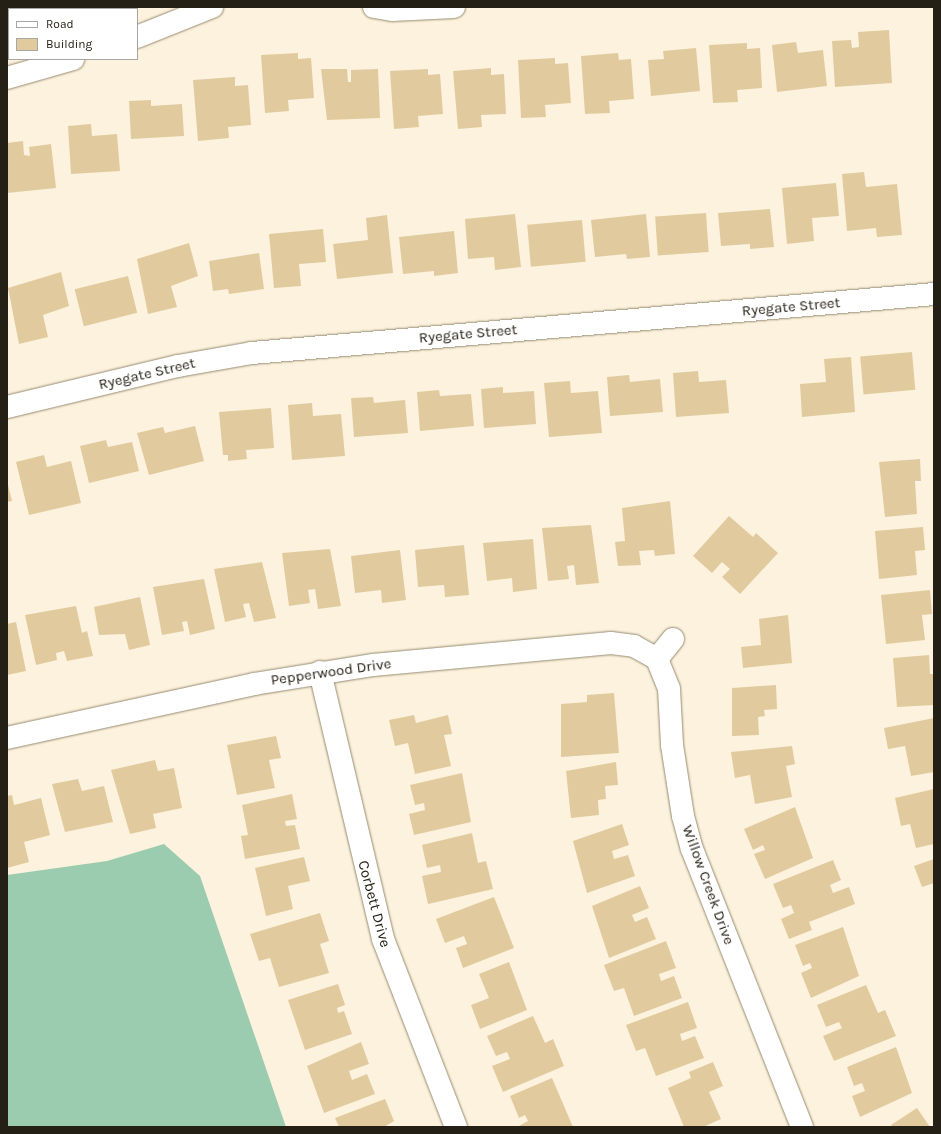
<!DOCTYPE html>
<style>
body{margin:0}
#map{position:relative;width:941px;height:1134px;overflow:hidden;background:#fdf2dd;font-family:Karla,sans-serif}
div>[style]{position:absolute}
.forest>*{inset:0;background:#9cccb0}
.building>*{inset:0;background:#e1cb9e;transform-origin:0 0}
.roads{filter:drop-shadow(0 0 1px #968a71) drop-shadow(0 0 1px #968a71)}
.minor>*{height:22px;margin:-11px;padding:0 11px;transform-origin:11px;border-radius:11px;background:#fff}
span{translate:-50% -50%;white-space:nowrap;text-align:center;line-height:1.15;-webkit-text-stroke:3px #fff;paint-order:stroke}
.street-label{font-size:15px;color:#252016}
.frame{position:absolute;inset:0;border:8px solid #252016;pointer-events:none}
.legend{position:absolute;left:8px;top:8px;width:130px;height:52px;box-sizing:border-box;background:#fff;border:1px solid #a8a6a2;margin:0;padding:5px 7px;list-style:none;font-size:12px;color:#252016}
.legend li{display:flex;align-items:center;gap:8px;height:20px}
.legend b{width:20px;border:1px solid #a8a6a2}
</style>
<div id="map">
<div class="forest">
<i style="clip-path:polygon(164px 844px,200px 876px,286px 1127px,7px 1127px,7px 875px,107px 861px)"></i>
</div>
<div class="building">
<i style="clip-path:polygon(7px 7px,51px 7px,52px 9px,7px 11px)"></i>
<i style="clip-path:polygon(889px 30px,892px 83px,835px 87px,832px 41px,851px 40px,852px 48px,859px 47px,858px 32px)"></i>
<i style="clip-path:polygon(796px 42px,798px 53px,823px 50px,827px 86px,777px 92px,772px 45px)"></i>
<i style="clip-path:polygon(747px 43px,747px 49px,760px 48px,762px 88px,737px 90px,738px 102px,713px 103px,709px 45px)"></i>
<i style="clip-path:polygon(696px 48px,700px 91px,651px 96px,648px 60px,664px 59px,663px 51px)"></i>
<i style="clip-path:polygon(298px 53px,298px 59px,311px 58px,314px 98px,288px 100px,289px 111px,265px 113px,261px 55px)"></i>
<i style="clip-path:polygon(618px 53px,619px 60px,631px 59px,634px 99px,609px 101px,610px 113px,585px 114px,581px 56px)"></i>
<i style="clip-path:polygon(555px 58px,555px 64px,568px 63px,571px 103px,545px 105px,546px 117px,521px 118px,518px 60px)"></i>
<i style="clip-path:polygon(491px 68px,491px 75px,504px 74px,506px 114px,481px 115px,482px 127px,458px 129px,453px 71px)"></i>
<i style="clip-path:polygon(321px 69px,347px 69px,348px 82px,351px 82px,351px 70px,378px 69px,380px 118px,327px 120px)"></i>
<i style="clip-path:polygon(428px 69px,428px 75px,440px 74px,443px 114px,418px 116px,419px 127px,394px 129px,390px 71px)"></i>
<i style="clip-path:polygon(235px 77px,235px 86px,248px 85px,251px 125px,228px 127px,229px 138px,198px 141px,193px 80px)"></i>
<i style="clip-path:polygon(151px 100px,151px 106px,182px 104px,184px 136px,131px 139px,129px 101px)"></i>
<i style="clip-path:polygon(91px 124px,92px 136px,117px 134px,120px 171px,71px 174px,68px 126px)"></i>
<i style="clip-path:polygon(23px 141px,24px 155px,30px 156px,29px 147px,51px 144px,56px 188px,7px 193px,7px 143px)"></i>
<i style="clip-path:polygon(864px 172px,866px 187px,897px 184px,902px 235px,877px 237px,876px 228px,847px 231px,842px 174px)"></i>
<i style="clip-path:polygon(836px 183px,839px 216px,812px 218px,814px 241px,787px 244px,782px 188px)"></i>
<i style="clip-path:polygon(770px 209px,774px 247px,750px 249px,750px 244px,721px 246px,718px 213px)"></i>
<i style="left:706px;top:213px;width:39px;height:51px;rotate:86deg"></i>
<i style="clip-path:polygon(515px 214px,521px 267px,495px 270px,494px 257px,468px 259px,465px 219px)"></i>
<i style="clip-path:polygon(646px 214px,650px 257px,627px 259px,626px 254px,595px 257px,591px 220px)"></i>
<i style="clip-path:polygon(387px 215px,393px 273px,337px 279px,333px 244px,368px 240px,366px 218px)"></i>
<i style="left:582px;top:220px;width:42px;height:55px;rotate:85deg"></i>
<i style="clip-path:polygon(323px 229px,326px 262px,299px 264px,301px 286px,274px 288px,269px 234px)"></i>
<i style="clip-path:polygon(454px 231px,458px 273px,434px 276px,434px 271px,403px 274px,399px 237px)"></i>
<i style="clip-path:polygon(189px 243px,198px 276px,171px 286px,177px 307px,148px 314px,137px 259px)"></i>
<i style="clip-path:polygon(259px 253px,264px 289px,229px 294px,228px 289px,213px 291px,209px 261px)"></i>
<i style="clip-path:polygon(61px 272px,69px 306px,43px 315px,48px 337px,19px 344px,8px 288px)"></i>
<i style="left:128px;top:276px;width:38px;height:55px;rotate:76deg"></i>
<i style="left:912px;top:352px;width:38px;height:52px;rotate:85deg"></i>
<i style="clip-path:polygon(851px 357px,855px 412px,802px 417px,800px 384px,826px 382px,824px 359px)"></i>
<i style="clip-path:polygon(698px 371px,699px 382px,726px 380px,729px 413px,676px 417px,673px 373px)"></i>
<i style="clip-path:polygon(629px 375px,630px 382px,660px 379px,663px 412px,610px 416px,607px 377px)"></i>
<i style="clip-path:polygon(570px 381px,571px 393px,598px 391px,602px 433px,549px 437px,544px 383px)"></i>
<i style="clip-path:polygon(503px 387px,503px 393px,534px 391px,536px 424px,484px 428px,481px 389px)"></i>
<i style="clip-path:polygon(439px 390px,440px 396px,471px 394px,474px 426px,420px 431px,417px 392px)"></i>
<i style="clip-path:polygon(373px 397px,374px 403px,405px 400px,408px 433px,354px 437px,351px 398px)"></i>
<i style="clip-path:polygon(312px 403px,313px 416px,341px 414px,345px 456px,292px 460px,288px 405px)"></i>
<i style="clip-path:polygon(271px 408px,274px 448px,246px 450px,247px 459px,228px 461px,228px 455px,223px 455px,219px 412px)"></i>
<i style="clip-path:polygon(195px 426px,204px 461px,149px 475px,137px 433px,163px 427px,165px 433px)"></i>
<i style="clip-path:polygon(106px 440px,108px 447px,132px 442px,139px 471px,89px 483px,80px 446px)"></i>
<i style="clip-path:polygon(44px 455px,47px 467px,71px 461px,81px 503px,29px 515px,16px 462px)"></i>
<i style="clip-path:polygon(920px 459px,921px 481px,915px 481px,917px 514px,885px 517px,879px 462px)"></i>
<i style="clip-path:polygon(7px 481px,12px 501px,7px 502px)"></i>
<i style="clip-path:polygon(670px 501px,675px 554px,655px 556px,654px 550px,639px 551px,641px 565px,618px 566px,615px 542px,625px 541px,622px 508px)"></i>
<i style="clip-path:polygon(729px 516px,753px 537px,756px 533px,778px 553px,740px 594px,722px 577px,730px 569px,722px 562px,712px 573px,693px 556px)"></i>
<i style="clip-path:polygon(591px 525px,599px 583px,576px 585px,574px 565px,567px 566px,569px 579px,548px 581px,542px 528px)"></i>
<i style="clip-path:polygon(923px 527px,925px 550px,915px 551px,917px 575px,879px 579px,875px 531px)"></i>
<i style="clip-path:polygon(533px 539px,537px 589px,513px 592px,512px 578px,487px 581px,483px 543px)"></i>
<i style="clip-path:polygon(464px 545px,469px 595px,445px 597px,444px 585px,418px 587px,415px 550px)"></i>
<i style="clip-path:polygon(330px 549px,341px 606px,318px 609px,315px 589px,308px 590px,310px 603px,289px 606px,282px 553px)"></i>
<i style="clip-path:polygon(400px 550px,406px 600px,382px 603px,381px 590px,355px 593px,351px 556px)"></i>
<i style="clip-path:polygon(262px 562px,276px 618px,254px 622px,249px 603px,243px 604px,246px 617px,225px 622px,214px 569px)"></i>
<i style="clip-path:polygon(204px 579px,215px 629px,190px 635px,187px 621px,182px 622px,184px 631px,162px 635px,153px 587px)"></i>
<i style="clip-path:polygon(930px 590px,932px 614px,922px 615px,925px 640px,886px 644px,881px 595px)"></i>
<i style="clip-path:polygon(140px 597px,150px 645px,129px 650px,125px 634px,99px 635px,94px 607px)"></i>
<i style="clip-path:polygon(76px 606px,82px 633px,87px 631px,93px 656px,67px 661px,64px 651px,56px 653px,57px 660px,36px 665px,25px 615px)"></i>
<i style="clip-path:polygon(788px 615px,792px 663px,743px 668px,741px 647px,761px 645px,759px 619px)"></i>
<i style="clip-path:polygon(16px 622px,26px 671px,7px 675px,7px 624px)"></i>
<i style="clip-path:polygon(929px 655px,930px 674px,934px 674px,934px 705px,897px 707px,893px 658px)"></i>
<i style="clip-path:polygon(776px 685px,777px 709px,764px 710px,765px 716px,758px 717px,759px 735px,732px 736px,732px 688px)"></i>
<i style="clip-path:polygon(614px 693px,619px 753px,561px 757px,561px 704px,587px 702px,587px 695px)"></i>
<i style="clip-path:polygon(414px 715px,416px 723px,448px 715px,452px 734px,444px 735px,451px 766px,415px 774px,408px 743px,395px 746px,389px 720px)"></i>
<i style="clip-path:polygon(934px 718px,934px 772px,911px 776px,905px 746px,888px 749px,884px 728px)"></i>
<i style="clip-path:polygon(276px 736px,281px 758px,269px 760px,275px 788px,237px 795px,227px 745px)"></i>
<i style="clip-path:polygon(792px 746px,795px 764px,786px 766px,792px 797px,755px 804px,750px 775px,735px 778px,731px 752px)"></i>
<i style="clip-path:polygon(155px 760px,158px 771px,174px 768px,182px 808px,153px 814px,156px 828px,130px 834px,111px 770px)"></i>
<i style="clip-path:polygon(616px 762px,618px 785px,605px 786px,606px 799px,598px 800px,599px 815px,571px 818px,566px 771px)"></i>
<i style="clip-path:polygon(462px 773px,471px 822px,414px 835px,409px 814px,425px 810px,424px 803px,415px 805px,410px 785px)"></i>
<i style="clip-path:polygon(78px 779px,82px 791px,104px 786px,113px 822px,65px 832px,52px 784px)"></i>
<i style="clip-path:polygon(934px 789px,934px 844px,916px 848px,910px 824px,901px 826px,895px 798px)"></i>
<i style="clip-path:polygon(292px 794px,297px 819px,285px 821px,286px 826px,295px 825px,300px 849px,245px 859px,241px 836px,248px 835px,242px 805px)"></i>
<i style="clip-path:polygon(12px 795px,14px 805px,41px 798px,50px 835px,24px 842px,29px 862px,7px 868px,7px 796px)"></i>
<i style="clip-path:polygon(795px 807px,813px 858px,765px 879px,754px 854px,765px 850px,763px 845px,753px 850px,744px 829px)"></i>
<i style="clip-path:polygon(622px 824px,629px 845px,612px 851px,614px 859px,628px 855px,635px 876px,587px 893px,573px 841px)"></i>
<i style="clip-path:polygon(472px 833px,478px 863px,486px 861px,493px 889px,428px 904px,422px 876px,441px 872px,440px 865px,427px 868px,422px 845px)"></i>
<i style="clip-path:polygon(304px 857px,310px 881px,288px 886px,293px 909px,266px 916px,255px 868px)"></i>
<i style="clip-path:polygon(934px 859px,934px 883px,922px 887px,914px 866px)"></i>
<i style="clip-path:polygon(833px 860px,841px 880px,830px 885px,833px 893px,849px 887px,855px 904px,809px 922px,812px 930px,789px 939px,781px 919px,794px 913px,791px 905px,783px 908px,773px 884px)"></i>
<i style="clip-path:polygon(640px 886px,649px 908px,632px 915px,635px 922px,647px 917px,656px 939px,609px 958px,592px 906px)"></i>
<i style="clip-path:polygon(494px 897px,514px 948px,463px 968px,456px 948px,467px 944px,464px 936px,445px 943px,436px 919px)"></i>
<i style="clip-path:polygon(320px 913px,329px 941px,320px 944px,329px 973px,279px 987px,270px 958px,259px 961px,250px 934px)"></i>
<i style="clip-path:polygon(843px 927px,859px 976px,811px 998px,801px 973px,812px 968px,810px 963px,803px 966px,795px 945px)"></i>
<i style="clip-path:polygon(666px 941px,676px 968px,659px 974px,661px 981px,674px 976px,682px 998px,634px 1016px,624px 988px,614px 991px,604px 965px)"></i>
<i style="clip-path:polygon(509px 962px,527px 1010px,480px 1029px,471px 1005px,489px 998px,479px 974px)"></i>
<i style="clip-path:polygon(338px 984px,345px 1005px,337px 1008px,338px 1013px,344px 1011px,352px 1034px,305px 1050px,288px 1000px)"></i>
<i style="clip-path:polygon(866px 985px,878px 1013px,885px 1010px,896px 1036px,834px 1061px,823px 1036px,842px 1028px,839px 1022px,826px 1027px,817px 1005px)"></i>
<i style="clip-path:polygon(688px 1002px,697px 1028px,680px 1034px,682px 1041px,695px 1036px,704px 1058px,656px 1076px,645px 1048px,636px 1051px,626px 1025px)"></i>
<i style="clip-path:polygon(533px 1016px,545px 1043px,553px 1039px,564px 1066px,503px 1092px,492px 1066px,510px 1059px,507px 1052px,496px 1056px,487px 1036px)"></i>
<i style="clip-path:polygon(361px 1042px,369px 1064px,349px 1071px,352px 1080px,367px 1074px,375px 1094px,324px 1113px,307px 1066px)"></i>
<i style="clip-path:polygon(896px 1047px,912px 1093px,860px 1117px,852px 1096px,865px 1091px,862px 1083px,854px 1086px,847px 1067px)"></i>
<i style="clip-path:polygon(713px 1062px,723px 1086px,709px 1092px,721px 1119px,703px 1127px,684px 1127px,668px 1088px,691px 1078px,689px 1072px)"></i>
<i style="clip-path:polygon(552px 1078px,573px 1127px,517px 1127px,528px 1121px,525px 1115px,519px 1118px,510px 1096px)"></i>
<i style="clip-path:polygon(385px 1099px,394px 1121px,384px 1127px,339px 1127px,335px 1118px)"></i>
<i style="clip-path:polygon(917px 1108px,930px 1127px,893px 1127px,891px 1125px)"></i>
</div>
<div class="roads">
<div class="minor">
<i style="left:374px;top:7px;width:18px;rotate:9deg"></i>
<i style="left:392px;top:10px;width:62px;rotate:-2.8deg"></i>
<i style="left:137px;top:37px;width:81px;rotate:-21.8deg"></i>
<i style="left:7px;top:78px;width:69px;rotate:-16.1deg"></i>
<i style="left:7px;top:407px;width:176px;rotate:-13.5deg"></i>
<i style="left:178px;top:366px;width:75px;rotate:-10deg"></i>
<i style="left:252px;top:353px;width:685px;rotate:-4.94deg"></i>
<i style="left:673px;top:639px;width:26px;rotate:129deg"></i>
<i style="left:657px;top:659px;width:32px;rotate:68deg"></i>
<i style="left:669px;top:689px;width:56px;rotate:86.9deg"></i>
<i style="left:672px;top:745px;width:72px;rotate:81.2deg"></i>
<i style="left:683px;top:816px;width:34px;rotate:75deg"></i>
<i style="left:692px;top:849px;width:299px;rotate:68.4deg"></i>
<i style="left:320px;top:672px;width:274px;rotate:76.7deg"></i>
<i style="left:383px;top:939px;width:202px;rotate:68.8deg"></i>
<i style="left:7px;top:738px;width:253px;rotate:-12.3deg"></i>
<i style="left:254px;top:684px;width:121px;rotate:-9.1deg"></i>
<i style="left:373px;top:665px;width:239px;rotate:-5.3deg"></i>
<i style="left:611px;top:643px;width:23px;rotate:7deg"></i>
<i style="left:634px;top:646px;width:26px;rotate:29deg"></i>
</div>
</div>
<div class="street-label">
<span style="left:791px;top:307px;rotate:-5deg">Ryegate Street</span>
<span style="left:468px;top:334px;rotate:-5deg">Ryegate Street</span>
<span style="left:147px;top:374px;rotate:-13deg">Ryegate Street</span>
<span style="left:331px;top:672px;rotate:-8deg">Pepperwood Drive</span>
<span style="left:708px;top:885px;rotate:70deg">Willow Creek Drive</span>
<span style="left:374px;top:904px;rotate:75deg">Corbett Drive</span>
</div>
<div class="frame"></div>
<ul class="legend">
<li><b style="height:5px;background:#fff"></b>Road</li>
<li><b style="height:11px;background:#e1cb9e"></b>Building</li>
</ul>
</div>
